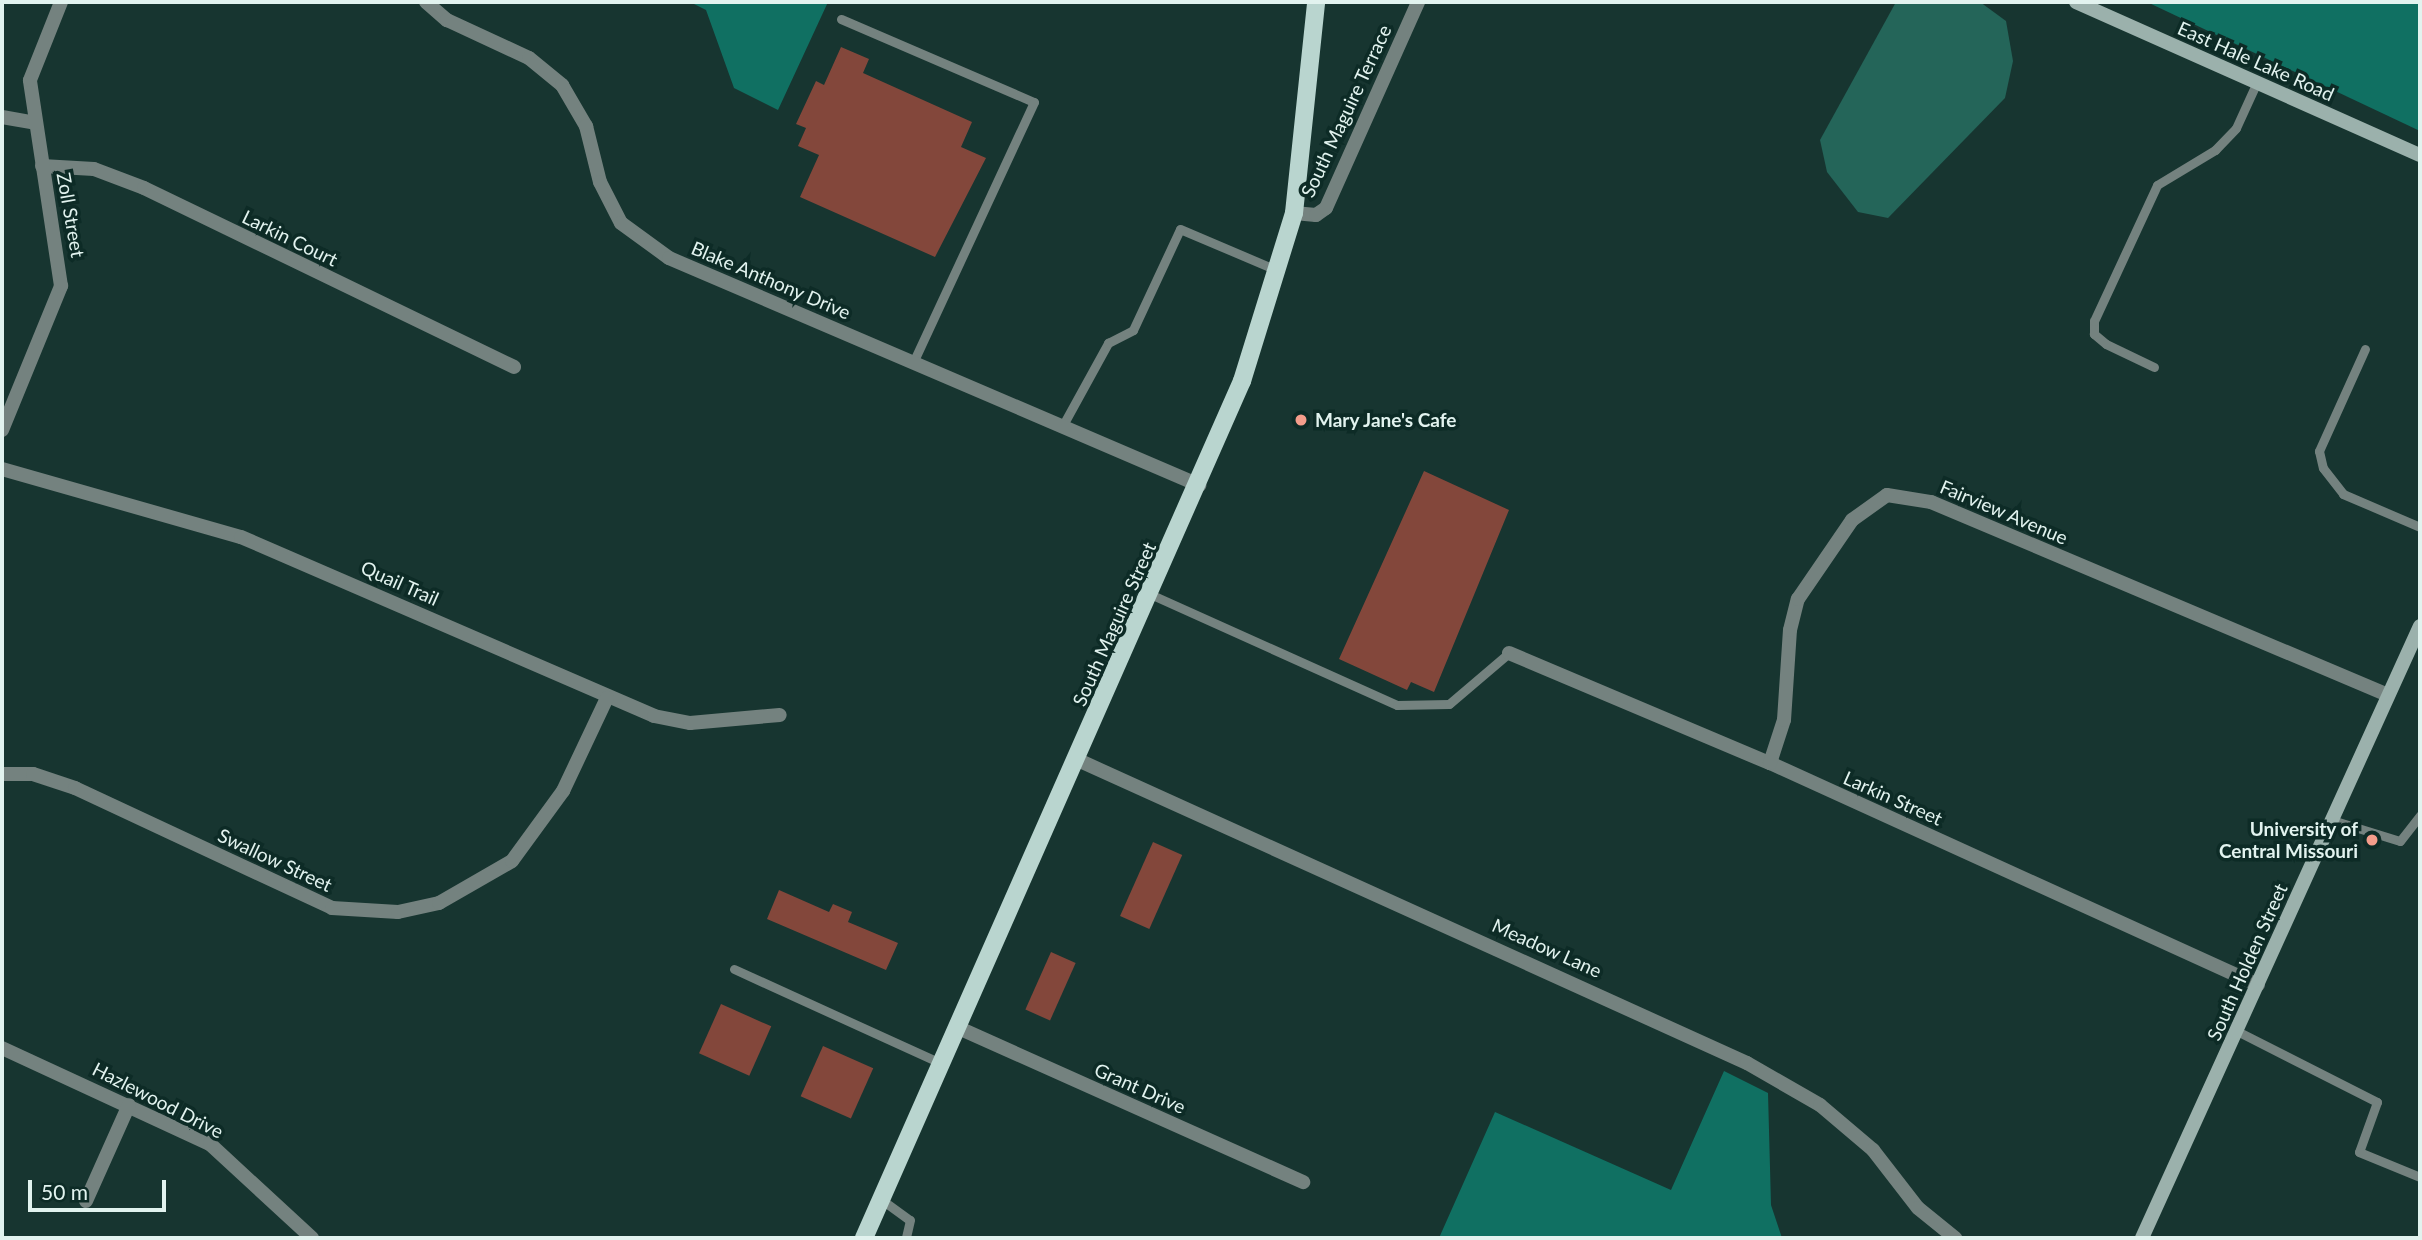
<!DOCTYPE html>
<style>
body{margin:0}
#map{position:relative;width:2422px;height:1240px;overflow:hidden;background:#173530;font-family:Lato,sans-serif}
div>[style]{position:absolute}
.forest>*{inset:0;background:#107062}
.water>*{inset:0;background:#246559}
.building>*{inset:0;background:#83473b;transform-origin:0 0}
.lane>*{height:9px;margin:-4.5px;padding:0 4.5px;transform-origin:4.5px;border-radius:4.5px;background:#74827f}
.street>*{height:14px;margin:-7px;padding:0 7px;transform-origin:7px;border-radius:7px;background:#74827f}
.secondary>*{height:14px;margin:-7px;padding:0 7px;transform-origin:7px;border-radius:7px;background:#9bb1ac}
.primary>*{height:18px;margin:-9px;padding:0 9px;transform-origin:9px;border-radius:9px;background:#b9d5cf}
.dots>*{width:19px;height:19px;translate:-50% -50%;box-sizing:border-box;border:4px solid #0d2b26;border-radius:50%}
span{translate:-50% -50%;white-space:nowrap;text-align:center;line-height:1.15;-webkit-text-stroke:7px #0d2b26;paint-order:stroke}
.street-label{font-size:19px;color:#e2f3ef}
.poi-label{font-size:19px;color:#e2f3ef;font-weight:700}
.left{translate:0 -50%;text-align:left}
.right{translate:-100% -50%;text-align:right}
.frame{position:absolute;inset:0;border:4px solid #e2f3ef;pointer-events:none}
.scale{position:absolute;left:28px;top:1180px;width:138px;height:32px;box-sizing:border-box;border:4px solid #e2f3ef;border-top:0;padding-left:9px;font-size:21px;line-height:24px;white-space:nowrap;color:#e2f3ef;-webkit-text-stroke:5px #0d2b26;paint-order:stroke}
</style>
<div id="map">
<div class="forest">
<i style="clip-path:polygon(690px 2px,828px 2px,778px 110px,734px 88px,706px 10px)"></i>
<i style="clip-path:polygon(2147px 2px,2420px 2px,2420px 131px)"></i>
<i style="clip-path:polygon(1724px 1071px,1768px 1093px,1771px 1205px,1782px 1238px,1439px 1238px,1495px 1112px,1671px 1190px)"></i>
</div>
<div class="water">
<i style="clip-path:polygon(1896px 2px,1980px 2px,2006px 21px,2013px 61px,2005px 98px,1888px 218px,1858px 212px,1827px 172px,1820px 140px)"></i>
</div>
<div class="building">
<i style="clip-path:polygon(841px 47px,869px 59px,863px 73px,972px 122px,961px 147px,986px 158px,935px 257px,800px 197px,819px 155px,798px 146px,806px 128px,796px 124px,816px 81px,824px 85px)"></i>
<i style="clip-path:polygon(1424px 471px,1509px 510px,1434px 692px,1411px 682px,1407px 690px,1339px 659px)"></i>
<i style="left:1153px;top:842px;width:32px;height:81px;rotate:24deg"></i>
<i style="clip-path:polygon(779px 890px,829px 912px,833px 904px,852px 912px,848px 922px,898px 943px,886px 970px,767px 919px)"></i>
<i style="left:1051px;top:952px;width:27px;height:63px;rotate:24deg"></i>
<i style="left:721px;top:1004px;width:55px;height:54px;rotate:24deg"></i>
<i style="left:823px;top:1046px;width:55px;height:55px;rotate:24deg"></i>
</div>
<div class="lane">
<i style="left:841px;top:19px;width:210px;rotate:23.3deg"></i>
<i style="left:1034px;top:102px;width:285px;rotate:114.9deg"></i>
<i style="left:2365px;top:349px;width:112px;rotate:114.3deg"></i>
<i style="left:2319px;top:451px;width:17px;rotate:77deg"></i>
<i style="left:2323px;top:468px;width:33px;rotate:52deg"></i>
<i style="left:2343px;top:494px;width:84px;rotate:23.2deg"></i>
<i style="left:2154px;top:367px;width:53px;rotate:-154.4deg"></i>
<i style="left:2106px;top:344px;width:16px;rotate:-140deg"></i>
<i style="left:2094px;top:334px;width:13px;rotate:-90deg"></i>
<i style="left:2094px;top:321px;width:150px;rotate:-65.1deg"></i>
<i style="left:2157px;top:185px;width:68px;rotate:-31.1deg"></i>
<i style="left:2215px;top:150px;width:30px;rotate:-46deg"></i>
<i style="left:2236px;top:128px;width:51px;rotate:-65.5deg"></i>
<i style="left:1063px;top:425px;width:94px;rotate:-61.2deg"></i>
<i style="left:1108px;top:343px;width:28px;rotate:-27deg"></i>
<i style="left:1133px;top:330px;width:111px;rotate:-65deg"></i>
<i style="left:1180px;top:229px;width:108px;rotate:23deg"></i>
<i style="left:1150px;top:594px;width:271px;rotate:24.2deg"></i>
<i style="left:1397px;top:705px;width:52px;rotate:-1.1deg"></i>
<i style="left:1449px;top:704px;width:79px;rotate:-40.4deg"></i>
<i style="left:2332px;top:820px;width:71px;rotate:17.2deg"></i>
<i style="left:2400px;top:841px;width:33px;rotate:-52deg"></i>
<i style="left:734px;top:969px;width:229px;rotate:24.5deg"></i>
<i style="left:2237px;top:1031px;width:157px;rotate:26.9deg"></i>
<i style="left:2377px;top:1102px;width:53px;rotate:109.8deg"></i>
<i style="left:2359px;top:1152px;width:66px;rotate:22.3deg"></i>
<i style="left:882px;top:1200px;width:34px;rotate:36deg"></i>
<i style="left:910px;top:1220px;width:18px;rotate:103deg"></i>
</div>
<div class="street">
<i style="left:426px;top:2px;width:28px;rotate:41deg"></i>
<i style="left:447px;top:20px;width:90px;rotate:24.9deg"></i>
<i style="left:529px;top:58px;width:43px;rotate:39.3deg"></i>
<i style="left:562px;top:85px;width:48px;rotate:59.7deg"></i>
<i style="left:586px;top:126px;width:58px;rotate:76deg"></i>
<i style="left:600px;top:182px;width:46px;rotate:62.9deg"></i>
<i style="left:621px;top:223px;width:59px;rotate:36.1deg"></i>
<i style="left:669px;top:258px;width:577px;rotate:23.19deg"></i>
<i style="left:2px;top:117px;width:34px;rotate:10deg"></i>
<i style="left:42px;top:166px;width:52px;rotate:3.3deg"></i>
<i style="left:94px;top:169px;width:53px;rotate:20.8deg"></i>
<i style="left:144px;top:188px;width:411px;rotate:25.8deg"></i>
<i style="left:1294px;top:213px;width:22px;rotate:5deg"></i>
<i style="left:1316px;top:215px;width:12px;rotate:-35deg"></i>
<i style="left:1326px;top:208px;width:226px;rotate:-65.9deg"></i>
<i style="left:2px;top:430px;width:156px;rotate:-67.7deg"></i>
<i style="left:61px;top:286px;width:208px;rotate:-98.6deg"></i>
<i style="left:30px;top:80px;width:84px;rotate:-68.3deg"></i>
<i style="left:2px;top:469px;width:248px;rotate:15.9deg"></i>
<i style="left:241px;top:537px;width:450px;rotate:23.4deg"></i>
<i style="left:654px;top:716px;width:37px;rotate:11deg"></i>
<i style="left:690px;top:723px;width:90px;rotate:-5.1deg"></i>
<i style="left:1509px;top:653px;width:283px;rotate:22.9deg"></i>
<i style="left:1770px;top:763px;width:536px;rotate:24.46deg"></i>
<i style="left:1078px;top:760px;width:734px;rotate:24.37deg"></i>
<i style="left:1747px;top:1063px;width:84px;rotate:29.9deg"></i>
<i style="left:1820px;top:1105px;width:70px;rotate:40.3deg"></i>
<i style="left:1873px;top:1150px;width:73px;rotate:52.2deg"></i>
<i style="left:1918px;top:1208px;width:48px;rotate:39deg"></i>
<i style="left:1770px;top:763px;width:45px;rotate:-72deg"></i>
<i style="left:1784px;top:720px;width:90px;rotate:-86.2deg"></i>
<i style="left:1790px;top:630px;width:32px;rotate:-76deg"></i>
<i style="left:1798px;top:599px;width:96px;rotate:-55.6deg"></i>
<i style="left:1852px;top:520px;width:43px;rotate:-35.5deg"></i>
<i style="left:1887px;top:495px;width:45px;rotate:9deg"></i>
<i style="left:1931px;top:502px;width:496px;rotate:22.9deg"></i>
<i style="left:2px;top:774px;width:31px"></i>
<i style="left:33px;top:774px;width:44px;rotate:18.4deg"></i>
<i style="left:75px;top:788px;width:284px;rotate:25deg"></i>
<i style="left:332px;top:908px;width:66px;rotate:3.5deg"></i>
<i style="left:398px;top:912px;width:42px;rotate:-12.4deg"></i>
<i style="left:439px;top:903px;width:84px;rotate:-29.9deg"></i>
<i style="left:512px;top:861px;width:87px;rotate:-53.9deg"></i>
<i style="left:563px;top:791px;width:103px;rotate:-64.7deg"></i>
<i style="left:961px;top:1029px;width:375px;rotate:24.1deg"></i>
<i style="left:2px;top:1048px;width:229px;rotate:24.8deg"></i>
<i style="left:210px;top:1144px;width:139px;rotate:42.7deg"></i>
<i style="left:86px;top:1201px;width:105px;rotate:-65.9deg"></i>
</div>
<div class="secondary">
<i style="left:2076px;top:2px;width:376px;rotate:24deg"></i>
<i style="left:2142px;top:1238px;width:672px;rotate:-65.57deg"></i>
</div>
<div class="primary">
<i style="left:864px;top:1238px;width:937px;rotate:-66.2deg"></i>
<i style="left:1242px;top:381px;width:176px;rotate:-72.8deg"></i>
<i style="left:1294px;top:213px;width:212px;rotate:-84deg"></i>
</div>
<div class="dots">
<i style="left:1301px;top:420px;background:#f49d8b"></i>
<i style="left:2372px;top:840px;background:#f49d8b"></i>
</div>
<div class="street-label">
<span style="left:2256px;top:61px;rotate:24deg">East Hale Lake Road</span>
<span style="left:1346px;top:111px;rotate:-65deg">South Maguire Terrace</span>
<span style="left:71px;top:215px;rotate:80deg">Zoll Street</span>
<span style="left:290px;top:238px;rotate:26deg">Larkin Court</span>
<span style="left:771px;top:280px;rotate:23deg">Blake Anthony Drive</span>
<span style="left:2004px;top:512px;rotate:23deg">Fairview Avenue</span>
<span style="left:400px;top:583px;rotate:24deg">Quail Trail</span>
<span style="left:1114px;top:624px;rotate:-66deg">South Maguire Street</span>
<span style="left:1893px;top:798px;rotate:24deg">Larkin Street</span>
<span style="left:275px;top:860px;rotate:25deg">Swallow Street</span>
<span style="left:1547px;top:948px;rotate:24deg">Meadow Lane</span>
<span style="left:2247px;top:962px;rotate:-66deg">South Holden Street</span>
<span style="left:1140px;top:1088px;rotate:24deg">Grant Drive</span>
<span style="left:158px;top:1100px;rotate:27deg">Hazlewood Drive</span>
</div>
<div class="poi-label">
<span class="left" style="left:1315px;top:420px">Mary Jane's Cafe</span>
<span class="right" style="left:2358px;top:840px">University of<br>Central Missouri</span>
</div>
<div class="frame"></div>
<div class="scale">50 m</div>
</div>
